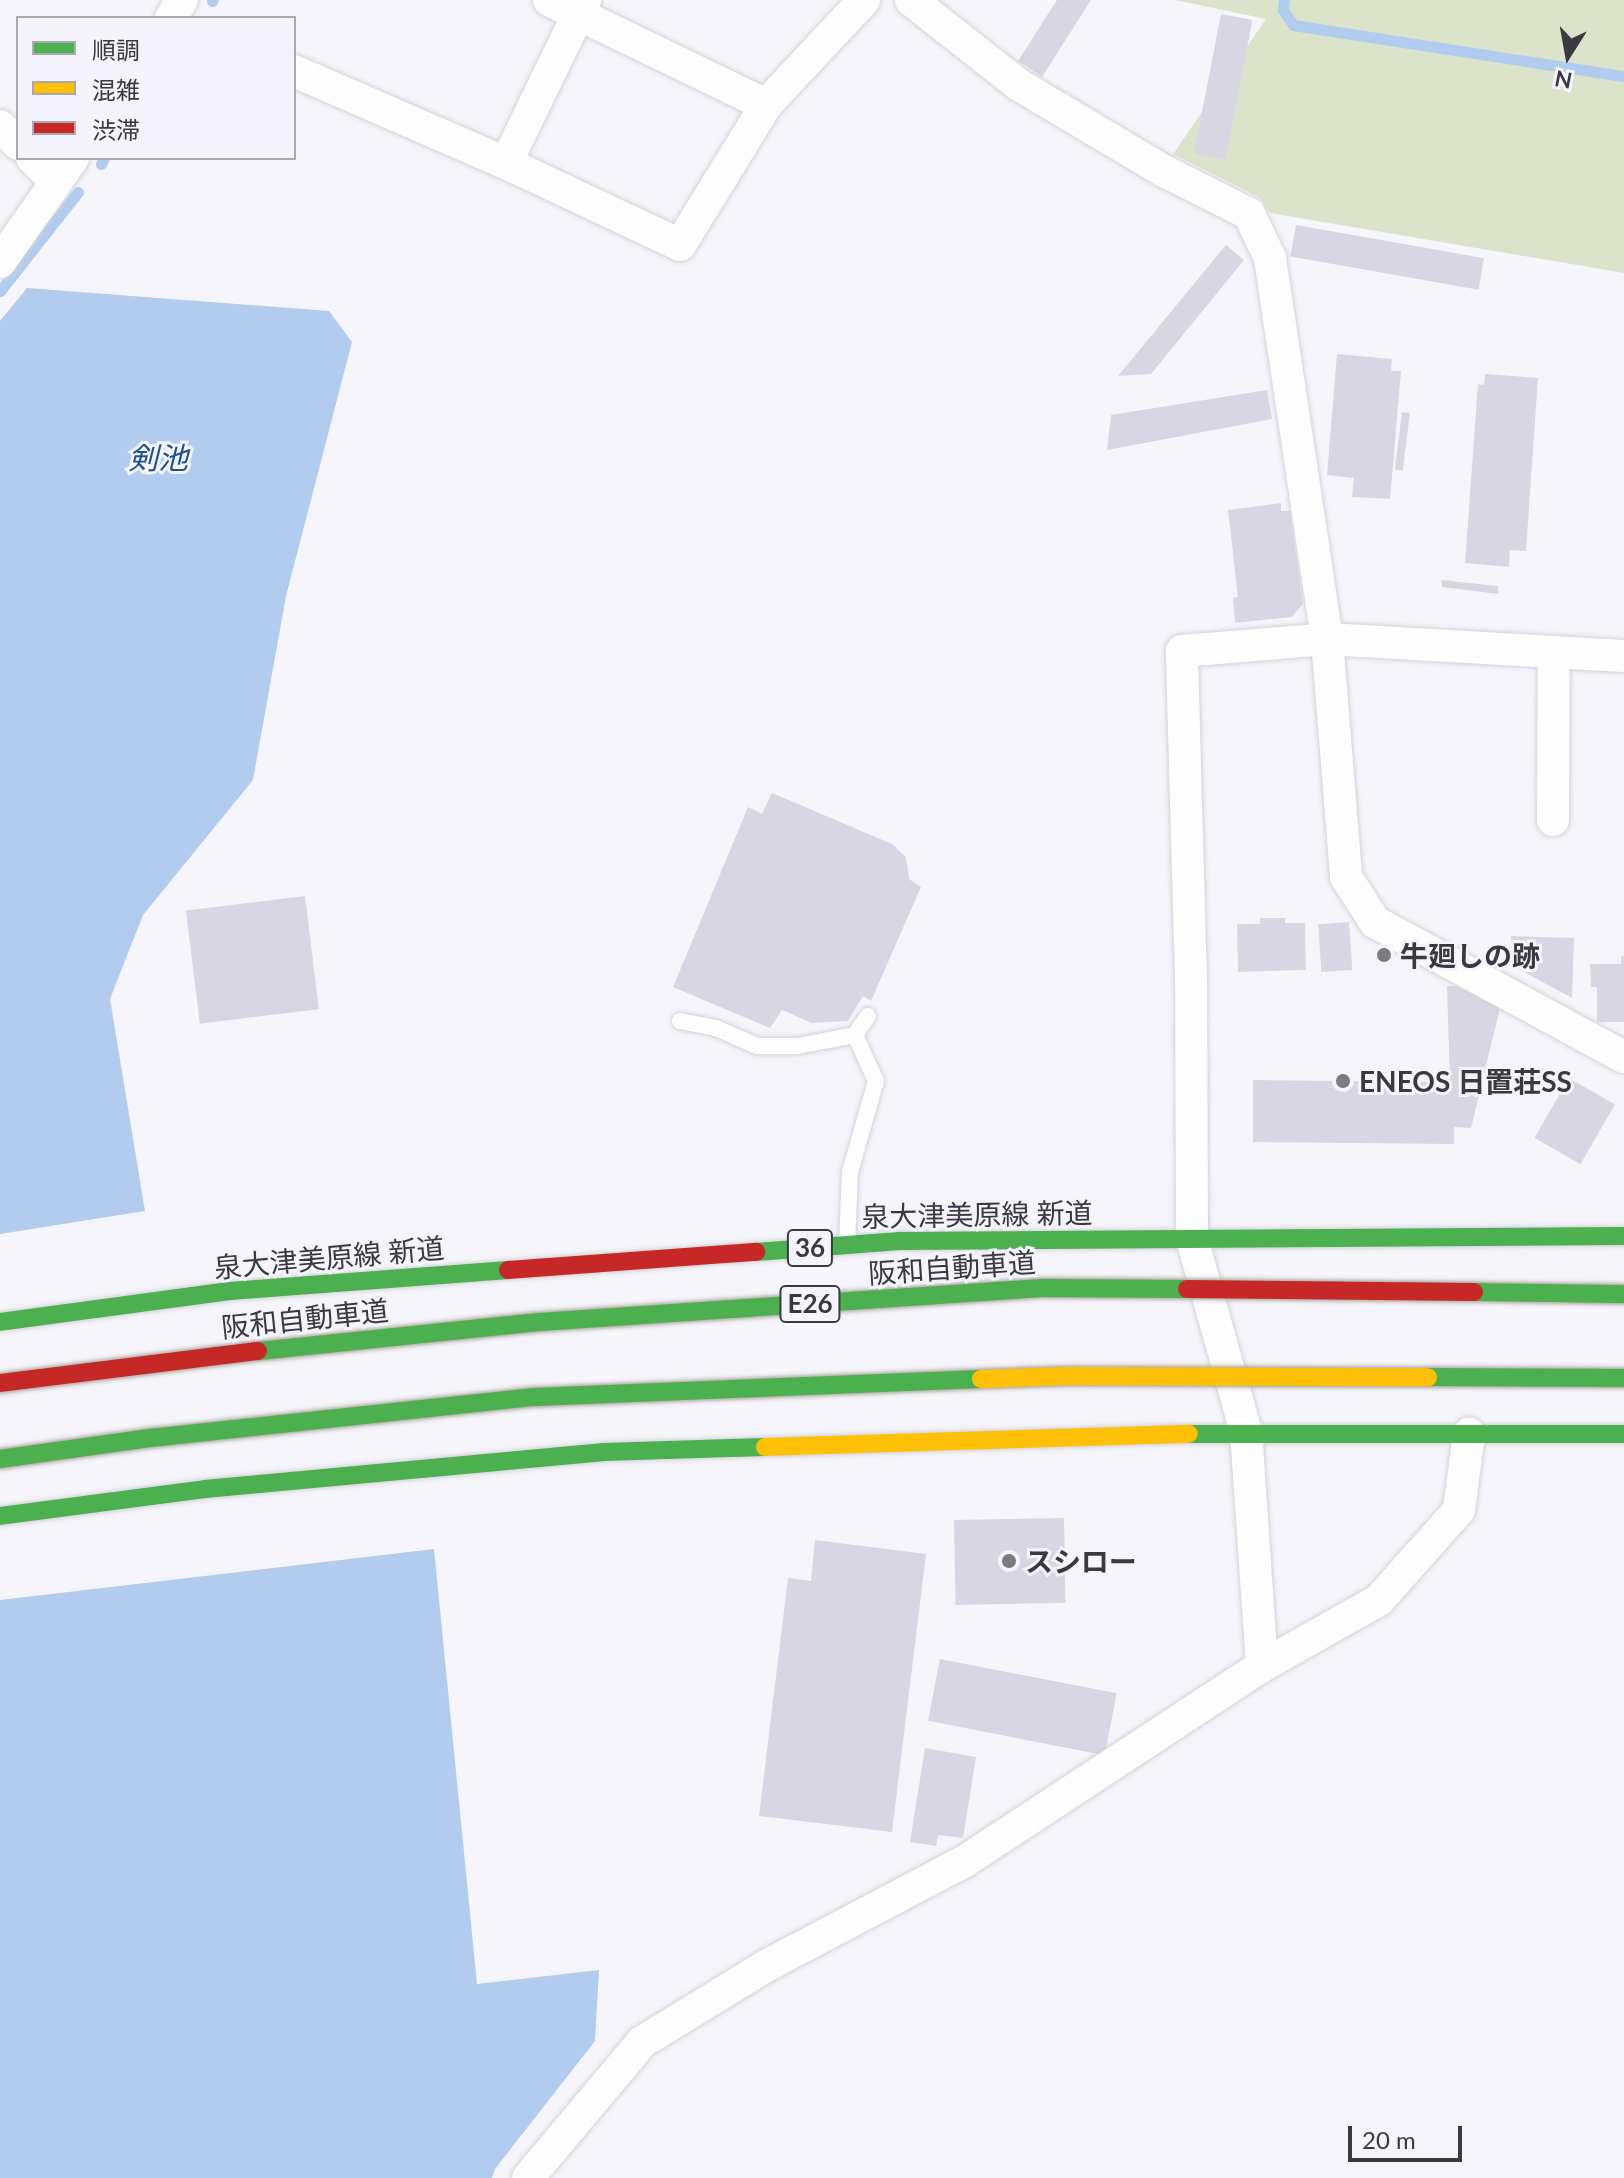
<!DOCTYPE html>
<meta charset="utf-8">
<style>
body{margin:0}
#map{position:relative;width:1624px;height:2178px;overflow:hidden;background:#f6f5fb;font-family:Lato,"Noto Sans JP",sans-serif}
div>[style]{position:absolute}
.green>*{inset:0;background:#dbe4cb}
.water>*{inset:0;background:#b1ccee}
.stream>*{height:11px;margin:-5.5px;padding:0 5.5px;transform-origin:5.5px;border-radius:5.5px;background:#b1ccee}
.building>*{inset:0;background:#d9d6e3;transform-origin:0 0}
.roads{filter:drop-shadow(0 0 2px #d3d2d8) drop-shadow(0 0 2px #d3d2d8)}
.lane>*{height:16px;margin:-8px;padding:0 8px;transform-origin:8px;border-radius:8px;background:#fefefe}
.street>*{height:32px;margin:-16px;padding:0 16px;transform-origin:16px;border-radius:16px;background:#fefefe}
.fast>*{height:18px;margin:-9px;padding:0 9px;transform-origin:9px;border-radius:9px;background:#4caf50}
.slow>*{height:18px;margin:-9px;padding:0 9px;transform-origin:9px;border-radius:9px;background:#ffc107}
.jam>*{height:18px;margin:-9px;padding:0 9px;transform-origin:9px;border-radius:9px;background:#c62828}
.bridges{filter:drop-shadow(0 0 2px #a9a399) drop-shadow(0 0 2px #a9a399)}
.fast-bridge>*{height:18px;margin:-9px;padding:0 9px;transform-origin:9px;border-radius:9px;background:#4caf50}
.slow-bridge>*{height:18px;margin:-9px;padding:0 9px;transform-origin:9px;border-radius:9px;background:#ffc107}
.jam-bridge>*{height:18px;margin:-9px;padding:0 9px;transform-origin:9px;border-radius:9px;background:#c62828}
.dots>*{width:22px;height:22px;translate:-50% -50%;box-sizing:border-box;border:4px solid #f5f3fd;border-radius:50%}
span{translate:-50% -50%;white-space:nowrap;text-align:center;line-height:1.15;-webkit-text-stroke:6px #f5f3fd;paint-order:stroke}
.shield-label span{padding:2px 6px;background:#f5f3fd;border:2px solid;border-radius:6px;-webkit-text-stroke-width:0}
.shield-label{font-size:26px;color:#3a393f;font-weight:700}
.poi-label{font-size:28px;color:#3a393f;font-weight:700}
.left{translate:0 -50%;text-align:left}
.street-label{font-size:28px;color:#3a393f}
.water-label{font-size:30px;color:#1c518a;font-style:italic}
.legend{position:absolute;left:16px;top:16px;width:280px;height:144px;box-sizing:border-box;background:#f5f3fd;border:2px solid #aaa9b1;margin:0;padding:10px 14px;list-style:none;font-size:24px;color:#3a393f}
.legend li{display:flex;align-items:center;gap:16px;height:40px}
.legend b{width:40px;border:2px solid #aaa9b1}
.north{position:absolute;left:1528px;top:16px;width:80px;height:80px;-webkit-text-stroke:6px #f5f3fd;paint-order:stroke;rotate:191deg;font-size:22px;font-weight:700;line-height:32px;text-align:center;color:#3a393f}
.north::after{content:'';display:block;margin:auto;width:28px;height:36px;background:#3a393f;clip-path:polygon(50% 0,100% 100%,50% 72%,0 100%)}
.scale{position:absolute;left:1348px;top:2126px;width:114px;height:36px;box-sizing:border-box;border:4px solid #3a393f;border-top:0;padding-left:10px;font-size:24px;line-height:28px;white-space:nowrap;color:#3a393f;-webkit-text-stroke:6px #f5f3fd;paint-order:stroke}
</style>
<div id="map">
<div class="green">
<i style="clip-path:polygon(1175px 0,1624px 0,1624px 273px,1270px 213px,1260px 198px,1173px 154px,1266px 19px)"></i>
</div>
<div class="water">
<i style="clip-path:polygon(27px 288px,329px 311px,352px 342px,286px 596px,253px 780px,143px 915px,110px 999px,145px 1211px,0 1234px,0 321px)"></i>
<i style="clip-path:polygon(434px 1549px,477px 1984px,599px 1970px,595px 2041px,495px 2169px,492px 2178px,0 2178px,0 1600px)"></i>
</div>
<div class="stream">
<i style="left:1284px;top:0;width:10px;rotate:96deg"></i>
<i style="left:1283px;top:10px;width:18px;rotate:56deg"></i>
<i style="left:1293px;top:25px;width:335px;rotate:8.8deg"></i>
<i style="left:212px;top:1px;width:1px;rotate:-45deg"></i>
<i style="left:101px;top:164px;width:7px;rotate:-63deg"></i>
<i style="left:0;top:291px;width:126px;rotate:-51.8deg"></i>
</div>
<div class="building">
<i style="clip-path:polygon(1057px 0,1091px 0,1042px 77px,1018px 61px)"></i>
<i style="left:1221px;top:14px;width:32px;height:142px;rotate:11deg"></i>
<i style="left:1296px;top:225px;width:191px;height:32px;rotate:10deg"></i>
<i style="clip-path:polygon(1226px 245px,1244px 260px,1151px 374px,1118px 376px)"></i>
<i style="clip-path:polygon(1337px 354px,1392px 359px,1391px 371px,1401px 371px,1390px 499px,1352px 497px,1354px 478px,1327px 475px)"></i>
<i style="clip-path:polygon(1485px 374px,1538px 378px,1526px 551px,1510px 550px,1509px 567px,1465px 563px,1478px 384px,1484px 385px)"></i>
<i style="clip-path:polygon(1267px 390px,1272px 419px,1107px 450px,1111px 415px)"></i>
<i style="left:1402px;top:412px;width:8px;height:58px;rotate:7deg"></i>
<i style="clip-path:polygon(1281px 503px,1281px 511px,1290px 511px,1303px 604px,1292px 617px,1235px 623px,1233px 598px,1238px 597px,1228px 510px)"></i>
<i style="clip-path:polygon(1442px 580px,1498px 586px,1498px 594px,1442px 587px)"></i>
<i style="clip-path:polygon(772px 793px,892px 844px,906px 857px,909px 879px,921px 887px,871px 1001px,863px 996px,848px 1021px,812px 1023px,782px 1010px,770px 1028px,673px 987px,748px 807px,762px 814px)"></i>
<i style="left:305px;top:896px;width:114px;height:120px;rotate:83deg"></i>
<i style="clip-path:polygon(1260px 918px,1285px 918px,1285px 923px,1305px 923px,1306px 970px,1238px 972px,1237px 924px,1260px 924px)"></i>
<i style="left:1349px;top:922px;width:48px;height:31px;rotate:86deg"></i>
<i style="clip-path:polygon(1511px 936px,1574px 938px,1572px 998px,1511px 965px)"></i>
<i style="clip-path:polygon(1621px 956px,1624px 956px,1624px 1022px,1597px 1022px,1597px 987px,1591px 987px,1590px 964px,1621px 964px)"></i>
<i style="clip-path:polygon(1447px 986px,1456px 986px,1500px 1008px,1471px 1128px,1454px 1127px,1454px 1144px,1253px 1142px,1253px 1080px,1450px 1082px)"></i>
<i style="left:1569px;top:1078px;width:53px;height:69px;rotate:30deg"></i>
<i style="left:1064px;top:1518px;width:85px;height:110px;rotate:89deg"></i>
<i style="clip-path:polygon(815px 1540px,926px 1554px,892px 1832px,759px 1816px,788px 1578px,811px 1581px)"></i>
<i style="left:940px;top:1659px;width:180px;height:63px;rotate:11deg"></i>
<i style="clip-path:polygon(925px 1748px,976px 1757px,963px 1838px,938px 1835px,936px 1846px,910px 1842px)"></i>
</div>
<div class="roads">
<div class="lane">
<i style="left:680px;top:1021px;width:37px;rotate:11deg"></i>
<i style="left:716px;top:1028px;width:45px;rotate:23.7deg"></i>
<i style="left:757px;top:1046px;width:40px"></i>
<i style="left:797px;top:1046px;width:59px;rotate:-10.7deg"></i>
<i style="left:855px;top:1035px;width:23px;rotate:-56deg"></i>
<i style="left:847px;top:1244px;width:72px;rotate:-87.6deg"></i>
<i style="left:850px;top:1172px;width:95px;rotate:-74.1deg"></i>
<i style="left:876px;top:1081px;width:51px;rotate:-114.5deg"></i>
</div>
<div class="street">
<i style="left:549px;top:0;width:241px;rotate:25.8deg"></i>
<i style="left:911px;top:0;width:137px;rotate:38.2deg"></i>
<i style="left:1019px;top:85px;width:169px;rotate:30.7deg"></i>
<i style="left:1164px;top:171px;width:95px;rotate:26.8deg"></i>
<i style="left:1249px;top:214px;width:49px;rotate:64.5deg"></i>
<i style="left:1270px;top:258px;width:385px;rotate:81.5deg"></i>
<i style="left:1327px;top:639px;width:239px;rotate:85.4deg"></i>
<i style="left:1346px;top:877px;width:54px;rotate:57.2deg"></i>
<i style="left:1375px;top:922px;width:283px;rotate:28.5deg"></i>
<i style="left:171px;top:18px;width:21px;rotate:-59deg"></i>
<i style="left:294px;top:71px;width:231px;rotate:23.5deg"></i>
<i style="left:506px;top:163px;width:192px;rotate:25.2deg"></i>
<i style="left:680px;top:245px;width:164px;rotate:-58.4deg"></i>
<i style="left:766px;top:105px;width:144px;rotate:-47deg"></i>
<i style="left:0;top:126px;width:25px;rotate:45deg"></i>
<i style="left:32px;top:158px;width:34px;rotate:45deg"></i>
<i style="left:506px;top:163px;width:181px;rotate:-64.1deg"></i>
<i style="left:0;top:262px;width:127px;rotate:-54.9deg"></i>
<i style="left:1553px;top:820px;width:168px;rotate:-89.7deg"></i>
<i style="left:1262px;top:1666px;width:134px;rotate:-29.4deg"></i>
<i style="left:1379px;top:1600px;width:120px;rotate:-48.4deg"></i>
<i style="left:1459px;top:1510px;width:77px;rotate:-82.5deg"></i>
<i style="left:528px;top:2178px;width:177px;rotate:-50deg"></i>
<i style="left:642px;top:2042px;width:145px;rotate:-31.5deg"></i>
<i style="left:766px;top:1966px;width:225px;rotate:-27.8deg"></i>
<i style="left:965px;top:1861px;width:355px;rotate:-33.3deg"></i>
<i style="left:1262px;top:1666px;width:235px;rotate:-93.9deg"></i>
<i style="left:1246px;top:1432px;width:200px;rotate:-105.6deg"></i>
<i style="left:1192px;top:1239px;width:259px;rotate:-90.2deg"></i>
<i style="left:1191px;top:980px;width:329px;rotate:-91.6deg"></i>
<i style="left:1182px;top:651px;width:145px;rotate:-4.7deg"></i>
<i style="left:1327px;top:639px;width:297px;rotate:3.3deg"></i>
</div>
<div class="fast">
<i style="left:756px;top:1252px;width:144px;rotate:-4.4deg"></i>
<i style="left:900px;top:1241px;width:724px;rotate:-0.4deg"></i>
<i style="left:0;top:1322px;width:232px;rotate:-7.7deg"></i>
<i style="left:230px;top:1291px;width:279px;rotate:-4.3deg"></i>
<i style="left:1189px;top:1434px;width:435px"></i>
<i style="left:0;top:1516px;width:207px;rotate:-7.5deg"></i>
<i style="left:205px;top:1489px;width:401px;rotate:-5.3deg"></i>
<i style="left:604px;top:1452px;width:161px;rotate:-1.8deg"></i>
</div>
<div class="slow">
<i style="left:765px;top:1447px;width:424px;rotate:-1.8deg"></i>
</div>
<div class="jam">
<i style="left:508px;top:1270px;width:249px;rotate:-4.2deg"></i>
</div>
</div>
<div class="bridges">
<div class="fast-bridge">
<i style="left:1474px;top:1292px;width:150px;rotate:0.8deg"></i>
<i style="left:258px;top:1351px;width:283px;rotate:-5.9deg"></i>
<i style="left:540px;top:1322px;width:503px;rotate:-3.87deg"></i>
<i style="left:1042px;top:1288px;width:145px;rotate:0.4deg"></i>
<i style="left:1428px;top:1377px;width:196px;rotate:0.3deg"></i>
<i style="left:0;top:1459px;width:151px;rotate:-8deg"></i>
<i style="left:150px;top:1438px;width:387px;rotate:-6.1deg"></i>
<i style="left:535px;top:1397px;width:446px;rotate:-2.3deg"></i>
</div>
<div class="slow-bridge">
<i style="left:981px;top:1379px;width:87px;rotate:-2deg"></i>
<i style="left:1068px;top:1376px;width:360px;rotate:0.2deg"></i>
</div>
<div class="jam-bridge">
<i style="left:1187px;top:1289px;width:287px;rotate:0.6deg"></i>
<i style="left:0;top:1383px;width:260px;rotate:-7.1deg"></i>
</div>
</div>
<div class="dots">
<i style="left:1384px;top:955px;background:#7c7b81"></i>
<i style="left:1343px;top:1081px;background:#7c7b81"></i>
<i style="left:1009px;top:1561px;background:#7c7b81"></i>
</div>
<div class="shield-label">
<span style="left:810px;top:1248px">36</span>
<span style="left:810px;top:1304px">E26</span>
</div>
<div class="poi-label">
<span class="left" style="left:1400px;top:955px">牛廻しの跡</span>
<span class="left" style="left:1359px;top:1081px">ENEOS 日置荘SS</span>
<span class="left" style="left:1025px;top:1561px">スシロー</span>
</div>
<div class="street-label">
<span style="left:977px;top:1214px;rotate:-1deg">泉大津美原線 新道</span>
<span style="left:329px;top:1257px;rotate:-5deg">泉大津美原線 新道</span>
<span style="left:952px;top:1267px;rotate:-4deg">阪和自動車道</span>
<span style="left:305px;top:1318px;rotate:-6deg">阪和自動車道</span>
</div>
<div class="water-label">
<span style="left:158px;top:457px">剣池</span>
</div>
<ul class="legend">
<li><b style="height:10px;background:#4caf50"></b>順調</li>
<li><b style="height:10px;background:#ffc107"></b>混雑</li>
<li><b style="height:10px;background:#c62828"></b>渋滞</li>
</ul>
<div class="north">N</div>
<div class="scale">20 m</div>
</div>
